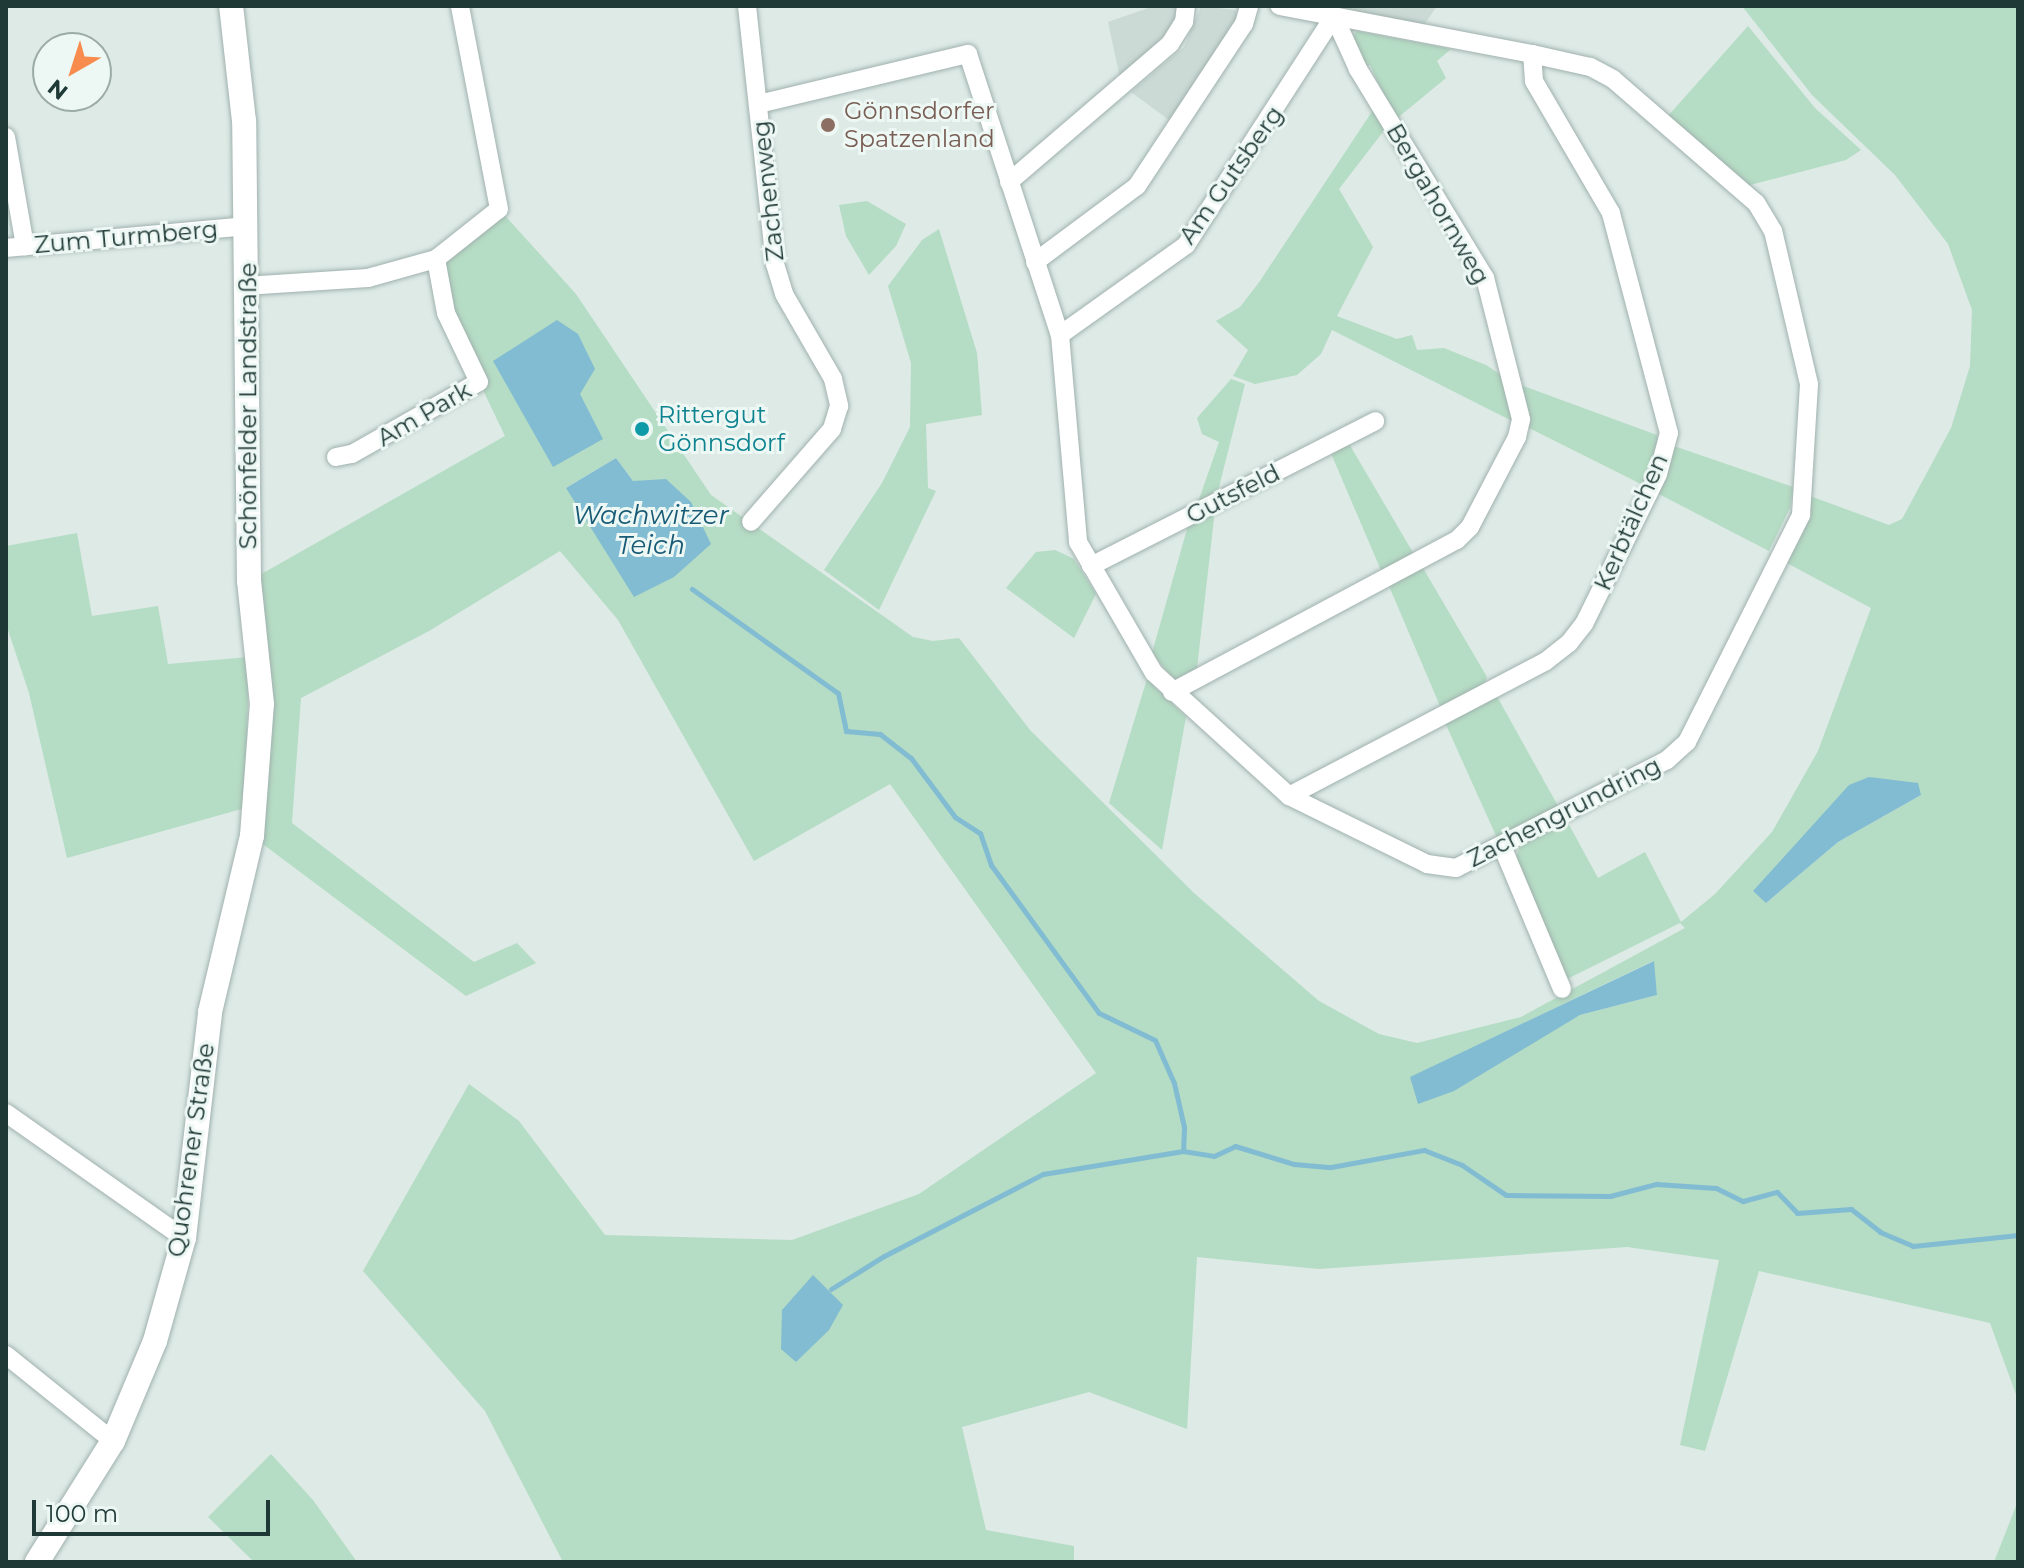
<!DOCTYPE html>
<meta charset="utf-8">
<style>
body{margin:0}
#map{position:relative;width:2024px;height:1568px;overflow:hidden;background:#ddeae6;font-family:Montserrat,sans-serif}
div>[style]{position:absolute}
.built>*{inset:0;background:#cbdad5}
.green>*{inset:0;background:#b5dcc4}
.water>*{inset:0;background:#82bcd2}
.stream>*{height:5px;margin:-2.5px;padding:0 2.5px;transform-origin:2.5px;border-radius:2.5px;background:#82bcd2}
.roads{filter:drop-shadow(0 0 2px #a0b1ae) drop-shadow(0 0 2px #a0b1ae)}
.street>*{height:18px;margin:-9px;padding:0 9px;transform-origin:9px;border-radius:9px;background:#fff}
.secondary>*{height:24px;margin:-12px;padding:0 12px;transform-origin:12px;border-radius:12px;background:#fff}
.dots>*{width:22px;height:22px;translate:-50% -50%;box-sizing:border-box;border:4px solid #edf7f3;border-radius:50%}
span{translate:-50% -50%;white-space:nowrap;text-align:center;line-height:1.15;-webkit-text-stroke:6px #edf7f3;paint-order:stroke}
.education-label{font-size:24px;color:#785e54}
.left{translate:0 -50%;text-align:left}
.street-label{font-size:24px;color:#1f3936}
.culture-label{font-size:24px;color:#0d838f}
.water-label{font-size:26px;color:#185b76;font-style:italic}
.frame{position:absolute;inset:0;border:8px solid #1f3936;pointer-events:none}
.north{position:absolute;left:32px;top:32px;width:80px;height:80px;box-sizing:border-box;background:#edf7f3;border:2px solid #9baba7;border-radius:50%;rotate:219deg;font-size:22px;font-weight:700;line-height:32px;text-align:center;color:#1f3936}
.north::after{content:'';display:block;margin:auto;width:28px;height:36px;background:#f78c4e;clip-path:polygon(50% 0,100% 100%,50% 72%,0 100%)}
.scale{position:absolute;left:32px;top:1500px;width:238px;height:36px;box-sizing:border-box;border:4px solid #1f3936;border-top:0;padding-left:10px;font-size:24px;line-height:28px;white-space:nowrap;color:#1f3936;-webkit-text-stroke:6px #edf7f3;paint-order:stroke}
</style>
<div id="map">
<div class="built">
<i style="clip-path:polygon(1154px 6px,1177px 6px,1176px 24px,1120px 78px,1108px 22px)"></i>
<i style="clip-path:polygon(1201px 6px,1235px 10px,1239px 18px,1173px 123px,1131px 92px,1184px 47px)"></i>
<i style="clip-path:polygon(1320px 6px,1437px 6px,1424px 25px)"></i>
</div>
<div class="green">
<i style="clip-path:polygon(evenodd,1742px 6px,2018px 6px,2018px 1400px,1990px 1323px,1759px 1271px,1705px 1451px,1680px 1445px,1719px 1260px,1627px 1247px,1319px 1269px,1197px 1257px,1187px 1429px,1089px 1392px,962px 1427px,986px 1530px,1074px 1546px,1074px 1562px,563px 1562px,485px 1411px,363px 1271px,469px 1084px,519px 1121px,605px 1235px,792px 1240px,919px 1194px,1096px 1073px,890px 784px,754px 861px,618px 620px,560px 551px,429px 631px,301px 698px,292px 823px,474px 962px,517px 943px,536px 963px,466px 996px,252px 836px,249px 581px,505px 436px,446px 313px,436px 259px,499px 209px,576px 294px,711px 495px,913px 637px,933px 641px,959px 638px,1030px 730px,1194px 893px,1319px 1001px,1379px 1034px,1417px 1043px,1521px 1017px,1685px 928px,1680px 923px,1563px 981px,1515px 860px,1521px 843px,1567px 821px,1598px 878px,1645px 852px,1681px 922px,1715px 894px,1772px 832px,1818px 751px,1871px 608px,1785px 562px,1810px 496px,1889px 525px,1902px 519px,1951px 428px,1970px 366px,1972px 310px,1948px 244px,1895px 175px,1812px 95px,1742px 6px,616px 458px,633px 481px,566px 488px,616px 458px,1742px 6px,1869px 777px,1921px 795px,1838px 842px,1766px 903px,1869px 777px,1742px 6px,1653px 961px,1657px 995px,1580px 1015px,1521px 1049px,1411px 1077px,1653px 961px)"></i>
<i style="clip-path:polygon(1748px 26px,1815px 108px,1861px 150px,1846px 160px,1746px 186px,1668px 116px)"></i>
<i style="clip-path:polygon(1357px 31px,1451px 49px,1437px 61px,1446px 78px,1395px 120px,1370px 65px,1361px 69px,1352px 37px)"></i>
<i style="clip-path:polygon(1375px 107px,1386px 128px,1339px 189px,1373px 247px,1337px 316px,1397px 339px,1412px 335px,1417px 350px,1444px 348px,1486px 365px,1504px 377px,1514px 422px,1332px 330px,1321px 354px,1297px 375px,1255px 384px,1233px 376px,1248px 350px,1216px 321px,1240px 307px,1260px 281px)"></i>
<i style="clip-path:polygon(867px 201px,906px 224px,896px 246px,869px 275px,846px 236px,839px 205px)"></i>
<i style="clip-path:polygon(939px 229px,977px 353px,982px 415px,926px 424px,928px 488px,936px 491px,879px 610px,824px 570px,882px 483px,910px 427px,911px 363px,888px 286px,922px 240px)"></i>
<i style="clip-path:polygon(1231px 379px,1245px 384px,1217px 495px,1197px 505px,1219px 442px,1202px 434px,1197px 418px)"></i>
<i style="clip-path:polygon(1518px 384px,1657px 435px,1659px 454px,1645px 486px,1525px 426px)"></i>
<i style="clip-path:polygon(1348px 442px,1415px 556px,1383px 575px,1330px 451px)"></i>
<i style="clip-path:polygon(1671px 445px,1793px 487px,1790px 508px,1769px 551px,1653px 491px)"></i>
<i style="clip-path:polygon(1215px 510px,1197px 668px,1174px 680px,1152px 653px,1189px 522px)"></i>
<i style="clip-path:polygon(77px 533px,92px 616px,158px 606px,168px 664px,249px 657px,245px 808px,67px 858px,29px 693px,6px 624px,6px 546px)"></i>
<i style="clip-path:polygon(1055px 550px,1074px 559px,1096px 594px,1074px 638px,1006px 588px,1036px 552px)"></i>
<i style="clip-path:polygon(1423px 568px,1487px 677px,1484px 685px,1440px 706px,1389px 586px)"></i>
<i style="clip-path:polygon(1147px 679px,1186px 717px,1162px 850px,1109px 803px)"></i>
<i style="clip-path:polygon(1494px 691px,1558px 806px,1497px 838px,1443px 718px)"></i>
<i style="clip-path:polygon(271px 1454px,313px 1500px,357px 1562px,254px 1562px,208px 1517px)"></i>
<i style="clip-path:polygon(2018px 1501px,2018px 1562px,1994px 1562px)"></i>
</div>
<div class="water">
<i style="clip-path:polygon(557px 320px,578px 334px,595px 369px,580px 394px,603px 439px,553px 467px,493px 361px)"></i>
<i style="clip-path:polygon(616px 458px,633px 481px,666px 479px,691px 502px,711px 544px,674px 577px,634px 597px,566px 488px)"></i>
<i style="clip-path:polygon(1869px 777px,1918px 783px,1921px 795px,1838px 842px,1766px 903px,1753px 891px,1849px 785px)"></i>
<i style="clip-path:polygon(1654px 961px,1657px 995px,1580px 1015px,1454px 1091px,1418px 1104px,1410px 1077px)"></i>
<i style="clip-path:polygon(813px 1275px,843px 1305px,829px 1330px,796px 1362px,781px 1349px,782px 1310px)"></i>
</div>
<div class="stream">
<i style="left:692px;top:589px;width:179px;rotate:35.5deg"></i>
<i style="left:838px;top:693px;width:39px;rotate:78deg"></i>
<i style="left:846px;top:731px;width:34px;rotate:5deg"></i>
<i style="left:880px;top:734px;width:39px;rotate:38deg"></i>
<i style="left:911px;top:758px;width:74px;rotate:53.3deg"></i>
<i style="left:955px;top:817px;width:30px;rotate:33deg"></i>
<i style="left:980px;top:833px;width:34px;rotate:71deg"></i>
<i style="left:991px;top:865px;width:183px;rotate:53.9deg"></i>
<i style="left:1099px;top:1013px;width:62px;rotate:25.7deg"></i>
<i style="left:1155px;top:1040px;width:47px;rotate:66.2deg"></i>
<i style="left:1174px;top:1083px;width:45px;rotate:77.2deg"></i>
<i style="left:1184px;top:1127px;width:24px;rotate:92deg"></i>
<i style="left:1183px;top:1151px;width:31px;rotate:9deg"></i>
<i style="left:1214px;top:1156px;width:23px;rotate:-25deg"></i>
<i style="left:1235px;top:1146px;width:62px;rotate:17deg"></i>
<i style="left:1294px;top:1164px;width:37px;rotate:5deg"></i>
<i style="left:1331px;top:1167px;width:95px;rotate:-10.4deg"></i>
<i style="left:1424px;top:1150px;width:41px;rotate:21.5deg"></i>
<i style="left:1462px;top:1165px;width:53px;rotate:34.3deg"></i>
<i style="left:1506px;top:1195px;width:104px;rotate:0.6deg"></i>
<i style="left:1610px;top:1196px;width:48px;rotate:-14.6deg"></i>
<i style="left:1656px;top:1184px;width:60px;rotate:3.8deg"></i>
<i style="left:1716px;top:1188px;width:30px;rotate:26deg"></i>
<i style="left:1743px;top:1201px;width:35px;rotate:-15deg"></i>
<i style="left:1777px;top:1192px;width:29px;rotate:46deg"></i>
<i style="left:1797px;top:1213px;width:54px;rotate:-4.2deg"></i>
<i style="left:1851px;top:1209px;width:37px;rotate:38deg"></i>
<i style="left:1880px;top:1232px;width:36px;rotate:23deg"></i>
<i style="left:1913px;top:1246px;width:106px;rotate:-6deg"></i>
<i style="left:831px;top:1289px;width:62px;rotate:-31.9deg"></i>
<i style="left:884px;top:1256px;width:179px;rotate:-27.3deg"></i>
<i style="left:1043px;top:1174px;width:142px;rotate:-9.3deg"></i>
</div>
<div class="roads">
<div class="street">
<i style="left:747px;top:6px;width:260px;rotate:83.8deg"></i>
<i style="left:775px;top:264px;width:31px;rotate:73deg"></i>
<i style="left:784px;top:294px;width:98px;rotate:60deg"></i>
<i style="left:833px;top:379px;width:28px;rotate:77deg"></i>
<i style="left:839px;top:406px;width:24px;rotate:107deg"></i>
<i style="left:832px;top:429px;width:123px;rotate:131.1deg"></i>
<i style="left:759px;top:104px;width:215px;rotate:-13.5deg"></i>
<i style="left:968px;top:54px;width:296px;rotate:71.9deg"></i>
<i style="left:1060px;top:335px;width:208px;rotate:85deg"></i>
<i style="left:1078px;top:542px;width:151px;rotate:59.9deg"></i>
<i style="left:1154px;top:673px;width:183px;rotate:42.3deg"></i>
<i style="left:1289px;top:796px;width:154px;rotate:26.2deg"></i>
<i style="left:1427px;top:864px;width:29px;rotate:8deg"></i>
<i style="left:1456px;top:868px;width:237px;rotate:-27.1deg"></i>
<i style="left:1667px;top:760px;width:27px;rotate:-42deg"></i>
<i style="left:1687px;top:742px;width:254px;rotate:-63.3deg"></i>
<i style="left:1801px;top:515px;width:131px;rotate:-86.5deg"></i>
<i style="left:1809px;top:384px;width:157px;rotate:-103.2deg"></i>
<i style="left:1773px;top:231px;width:33px;rotate:-121deg"></i>
<i style="left:1756px;top:203px;width:189px;rotate:-139.1deg"></i>
<i style="left:1613px;top:79px;width:26px;rotate:-152deg"></i>
<i style="left:1590px;top:67px;width:59px;rotate:-167.4deg"></i>
<i style="left:1532px;top:54px;width:257px;rotate:-169.2deg"></i>
<i style="left:6px;top:137px;width:111px;rotate:80.1deg"></i>
<i style="left:1009px;top:182px;width:212px;rotate:-40.6deg"></i>
<i style="left:1170px;top:44px;width:26px;rotate:-58deg"></i>
<i style="left:1184px;top:22px;width:16px;rotate:-83deg"></i>
<i style="left:6px;top:248px;width:242px;rotate:-5.2deg"></i>
<i style="left:1035px;top:262px;width:127px;rotate:-36.7deg"></i>
<i style="left:1137px;top:186px;width:194px;rotate:-56.6deg"></i>
<i style="left:1244px;top:24px;width:19px;rotate:-74deg"></i>
<i style="left:260px;top:285px;width:108px;rotate:-3.7deg"></i>
<i style="left:368px;top:278px;width:71px;rotate:-15.6deg"></i>
<i style="left:1060px;top:335px;width:155px;rotate:-35.5deg"></i>
<i style="left:1186px;top:245px;width:273px;rotate:-57.1deg"></i>
<i style="left:336px;top:457px;width:16px;rotate:-11deg"></i>
<i style="left:352px;top:454px;width:146px;rotate:-29.6deg"></i>
<i style="left:479px;top:382px;width:76px;rotate:-115.6deg"></i>
<i style="left:446px;top:313px;width:55px;rotate:-100.5deg"></i>
<i style="left:436px;top:259px;width:80px;rotate:-38.4deg"></i>
<i style="left:499px;top:209px;width:207px;rotate:-100.9deg"></i>
<i style="left:1091px;top:566px;width:319px;rotate:-27deg"></i>
<i style="left:1172px;top:692px;width:323px;rotate:-28.1deg"></i>
<i style="left:1457px;top:540px;width:18px;rotate:-45deg"></i>
<i style="left:1470px;top:527px;width:102px;rotate:-62.4deg"></i>
<i style="left:1517px;top:437px;width:18px;rotate:-77deg"></i>
<i style="left:1521px;top:419px;width:146px;rotate:-104.3deg"></i>
<i style="left:1485px;top:278px;width:245px;rotate:-121.3deg"></i>
<i style="left:1358px;top:69px;width:58px;rotate:-114.4deg"></i>
<i style="left:1289px;top:796px;width:290px;rotate:-27.7deg"></i>
<i style="left:1546px;top:661px;width:29px;rotate:-38deg"></i>
<i style="left:1569px;top:643px;width:24px;rotate:-52deg"></i>
<i style="left:1584px;top:624px;width:167px;rotate:-63.7deg"></i>
<i style="left:1658px;top:474px;width:42px;rotate:-75deg"></i>
<i style="left:1669px;top:433px;width:228px;rotate:-104.8deg"></i>
<i style="left:1611px;top:213px;width:153px;rotate:-120.3deg"></i>
<i style="left:1534px;top:81px;width:27px;rotate:-94deg"></i>
<i style="left:1502px;top:846px;width:155px;rotate:67.2deg"></i>
<i style="left:6px;top:1113px;width:218px;rotate:35.1deg"></i>
<i style="left:6px;top:1355px;width:137px;rotate:38.8deg"></i>
</div>
<div class="secondary">
<i style="left:37px;top:1562px;width:143px;rotate:-57.9deg"></i>
<i style="left:113px;top:1441px;width:108px;rotate:-67.2deg"></i>
<i style="left:155px;top:1341px;width:107px;rotate:-74.3deg"></i>
<i style="left:184px;top:1238px;width:227px;rotate:-83.4deg"></i>
<i style="left:210px;top:1012px;width:181px;rotate:-76.6deg"></i>
<i style="left:252px;top:836px;width:132px;rotate:-85.7deg"></i>
<i style="left:262px;top:704px;width:124px;rotate:-96deg"></i>
<i style="left:249px;top:581px;width:460px;rotate:-90.6deg"></i>
<i style="left:244px;top:121px;width:116px;rotate:-96.4deg"></i>
</div>
</div>
<div class="dots">
<i style="left:828px;top:125px;background:#8d6e63"></i>
<i style="left:642px;top:429px;background:#0f9aa8"></i>
</div>
<div class="education-label">
<span class="left" style="left:844px;top:125px">Gönnsdorfer<br>Spatzenland</span>
</div>
<div class="street-label">
<span style="left:1231px;top:175px;rotate:-55deg">Am Gutsberg</span>
<span style="left:768px;top:191px;rotate:-96deg">Zachenweg</span>
<span style="left:1438px;top:204px;rotate:60deg">Bergahornweg</span>
<span style="left:126px;top:237px;rotate:-5deg">Zum Turmberg</span>
<span style="left:248px;top:406px;rotate:-90deg">Schönfelder Landstraße</span>
<span style="left:424px;top:414px;rotate:-30deg">Am Park</span>
<span style="left:1233px;top:494px;rotate:-27deg">Gutsfeld</span>
<span style="left:1631px;top:522px;rotate:-66deg">Kerbtälchen</span>
<span style="left:1564px;top:812px;rotate:-27deg">Zachengrundring</span>
<span style="left:191px;top:1150px;rotate:-82deg">Quohrener Straße</span>
</div>
<div class="culture-label">
<span class="left" style="left:658px;top:429px">Rittergut<br>Gönnsdorf</span>
</div>
<div class="water-label">
<span style="left:651px;top:531px">Wachwitzer<br>Teich</span>
</div>
<div class="frame"></div>
<div class="north">N</div>
<div class="scale">100 m</div>
</div>
